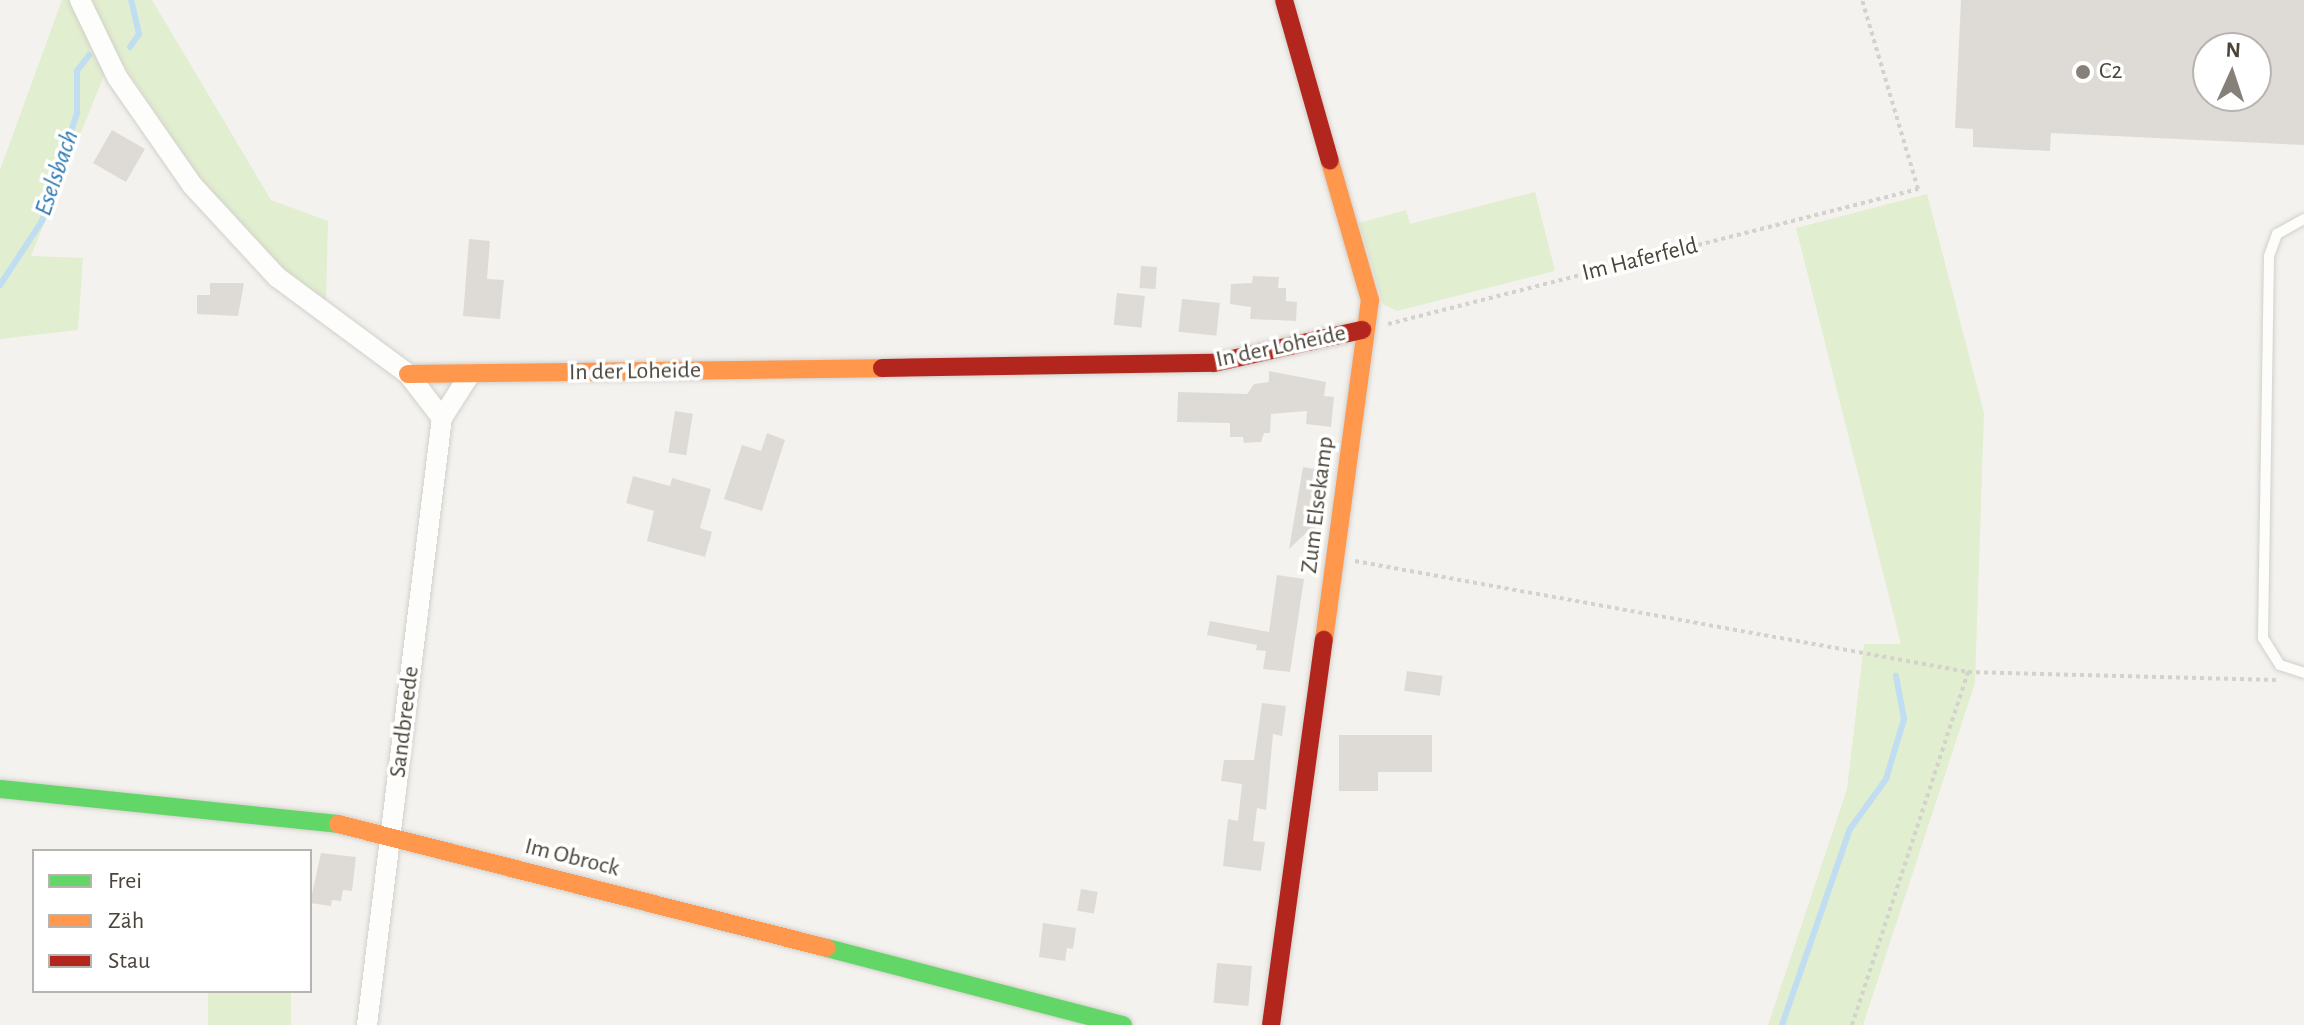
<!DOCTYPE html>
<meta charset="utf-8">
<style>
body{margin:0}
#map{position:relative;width:2304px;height:1025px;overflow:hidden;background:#f4f2ee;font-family:"Alegreya Sans",sans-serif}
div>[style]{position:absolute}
.green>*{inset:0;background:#e1eecf;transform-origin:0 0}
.stream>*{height:6px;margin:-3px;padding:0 3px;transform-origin:3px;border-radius:3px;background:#c0ddf1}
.building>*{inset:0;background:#dedbd6;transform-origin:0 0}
.path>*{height:4px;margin-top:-2px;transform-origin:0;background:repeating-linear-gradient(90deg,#d3d2cc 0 4px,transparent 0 8px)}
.roads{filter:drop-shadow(0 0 2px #d2d0cb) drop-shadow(0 0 2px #d2d0cb)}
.lane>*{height:10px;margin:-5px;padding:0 5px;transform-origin:5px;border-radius:5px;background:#fdfdfc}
.street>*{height:20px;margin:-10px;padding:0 10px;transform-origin:10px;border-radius:10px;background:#fdfdfc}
.fast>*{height:18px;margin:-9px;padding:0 9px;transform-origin:9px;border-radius:9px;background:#63d668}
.slow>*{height:18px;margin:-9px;padding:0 9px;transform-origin:9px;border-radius:9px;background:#ff974d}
.jam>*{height:18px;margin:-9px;padding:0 9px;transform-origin:9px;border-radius:9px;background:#b3261e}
.dots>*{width:22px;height:22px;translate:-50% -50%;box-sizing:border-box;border:4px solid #fff;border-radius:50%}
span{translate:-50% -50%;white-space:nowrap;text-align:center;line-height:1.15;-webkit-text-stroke:7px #fff;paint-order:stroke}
.poi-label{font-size:24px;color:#4b4439}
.left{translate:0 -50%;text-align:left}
.street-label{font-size:24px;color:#4b4439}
.water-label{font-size:26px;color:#2e7ab2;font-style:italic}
.legend{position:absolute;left:32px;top:849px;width:280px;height:144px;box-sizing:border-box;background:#fff;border:2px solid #b7b4b0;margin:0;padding:10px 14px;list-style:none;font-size:24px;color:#4b4439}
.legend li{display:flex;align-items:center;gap:16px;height:40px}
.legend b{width:40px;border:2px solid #b7b4b0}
.north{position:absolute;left:2192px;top:32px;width:80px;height:80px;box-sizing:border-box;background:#fff;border:2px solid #b7b4b0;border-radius:50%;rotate:3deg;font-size:22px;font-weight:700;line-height:32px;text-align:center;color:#4b4439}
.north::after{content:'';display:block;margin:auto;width:28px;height:36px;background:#868178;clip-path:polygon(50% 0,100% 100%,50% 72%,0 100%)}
</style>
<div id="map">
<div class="green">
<i style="clip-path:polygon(62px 0,71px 0,105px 73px,31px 256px,83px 258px,78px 330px,0 339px,0 170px)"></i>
<i style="clip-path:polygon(90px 0,152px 0,271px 200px,328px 221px,326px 302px,285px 270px,198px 176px,114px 51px)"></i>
<i style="clip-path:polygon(1535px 192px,1555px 271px,1397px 311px,1383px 304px,1359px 223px,1406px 210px,1410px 224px)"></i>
<i style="clip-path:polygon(1927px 194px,1984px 413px,1975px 683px,1863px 1025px,1768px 1025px,1847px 789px,1864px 644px,1901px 644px,1796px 228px)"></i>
<i style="left:208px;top:991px;width:83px;height:34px"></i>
</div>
<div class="stream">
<i style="left:130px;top:47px;width:16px;rotate:-55deg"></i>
<i style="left:139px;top:34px;width:35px;rotate:-103deg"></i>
<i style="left:0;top:285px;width:77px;rotate:-56.7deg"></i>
<i style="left:42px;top:221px;width:114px;rotate:-72deg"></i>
<i style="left:77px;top:113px;width:42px;rotate:-90deg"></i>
<i style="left:77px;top:71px;width:20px;rotate:-53deg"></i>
<i style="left:1782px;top:1025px;width:207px;rotate:-70.9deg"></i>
<i style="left:1850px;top:829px;width:62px;rotate:-54.2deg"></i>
<i style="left:1886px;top:779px;width:63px;rotate:-73.3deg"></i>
<i style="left:1904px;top:719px;width:44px;rotate:-100.5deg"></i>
</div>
<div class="building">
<i style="clip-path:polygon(evenodd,1961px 0,2304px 0,2304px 145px,2051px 133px,2050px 151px,1973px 147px,1973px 129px,1955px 128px,1961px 0,2208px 48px,2256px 48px,2256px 96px,2208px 96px,2208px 48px)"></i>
<i style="left:112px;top:130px;width:38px;height:38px;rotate:30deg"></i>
<i style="clip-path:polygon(469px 239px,490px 241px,487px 279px,504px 280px,500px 319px,463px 316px)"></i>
<i style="left:1141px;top:266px;width:16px;height:22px;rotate:4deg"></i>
<i style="clip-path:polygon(1253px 276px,1279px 277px,1278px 288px,1286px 288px,1286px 301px,1297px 302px,1296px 321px,1250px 319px,1251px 307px,1230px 304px,1231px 284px,1252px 283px)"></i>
<i style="clip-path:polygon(210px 283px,244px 283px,238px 316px,197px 314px,197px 295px,210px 295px)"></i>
<i style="left:1117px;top:293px;width:28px;height:32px;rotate:6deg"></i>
<i style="left:1182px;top:299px;width:38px;height:33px;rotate:6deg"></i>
<i style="clip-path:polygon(1269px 371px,1326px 382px,1324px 396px,1334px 397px,1331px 427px,1306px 424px,1307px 411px,1271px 414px,1270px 433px,1264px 433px,1261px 442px,1244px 443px,1243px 437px,1230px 437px,1230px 423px,1177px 422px,1178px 392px,1247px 394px,1254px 384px,1269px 382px)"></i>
<i style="left:675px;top:411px;width:18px;height:42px;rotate:9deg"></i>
<i style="clip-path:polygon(767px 433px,785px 440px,762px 511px,724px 499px,742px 445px,761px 451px)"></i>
<i style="clip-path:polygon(1303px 467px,1321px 470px,1315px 535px,1306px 533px,1289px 549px)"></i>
<i style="clip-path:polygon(633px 476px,670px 486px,672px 478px,711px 489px,700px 528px,712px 532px,705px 557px,647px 541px,654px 511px,626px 503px)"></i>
<i style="clip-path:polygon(1277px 575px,1304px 579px,1290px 672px,1263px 669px,1266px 651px,1256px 650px,1257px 645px,1207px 635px,1210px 621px,1269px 632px)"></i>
<i style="left:1407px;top:671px;width:36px;height:20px;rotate:8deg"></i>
<i style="clip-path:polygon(1262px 703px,1286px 706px,1282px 736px,1273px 734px,1266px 810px,1257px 808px,1253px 841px,1265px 842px,1261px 871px,1223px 866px,1228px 819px,1238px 821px,1242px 784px,1221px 781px,1224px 760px,1254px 760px)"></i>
<i style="clip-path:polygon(1339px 735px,1432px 735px,1432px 772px,1378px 772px,1378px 791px,1339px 791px)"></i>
<i style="clip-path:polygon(321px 853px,356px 857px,352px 891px,343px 890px,341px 901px,332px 900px,331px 906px,310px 903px)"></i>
<i style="left:1081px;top:889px;width:17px;height:22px;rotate:10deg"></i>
<i style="clip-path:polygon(1043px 923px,1076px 928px,1073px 949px,1067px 948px,1065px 961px,1039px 957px)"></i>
<i style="left:1217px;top:963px;width:35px;height:40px;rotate:5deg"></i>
</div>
<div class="path">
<i style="left:1388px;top:324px;width:547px;rotate:-14.29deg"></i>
<i style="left:1918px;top:189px;width:197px;rotate:-106.5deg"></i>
<i style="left:1355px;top:561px;width:623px;rotate:10.26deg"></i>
<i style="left:1968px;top:672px;width:308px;rotate:1.5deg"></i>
<i style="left:1852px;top:1025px;width:372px;rotate:-71.8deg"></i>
</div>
<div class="roads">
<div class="lane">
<i style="left:2304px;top:219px;width:31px;rotate:151deg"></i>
<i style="left:2277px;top:234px;width:23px;rotate:110deg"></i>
<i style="left:2269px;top:256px;width:382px;rotate:90.9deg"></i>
<i style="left:2263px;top:638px;width:32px;rotate:58deg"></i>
<i style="left:2280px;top:665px;width:25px;rotate:18deg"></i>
</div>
<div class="street">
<i style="left:80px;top:0;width:85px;rotate:64.3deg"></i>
<i style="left:117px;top:77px;width:131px;rotate:55.2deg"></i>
<i style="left:192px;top:185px;width:125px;rotate:47.3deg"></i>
<i style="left:277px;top:277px;width:163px;rotate:36.5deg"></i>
<i style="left:408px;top:374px;width:56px;rotate:52.3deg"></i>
<i style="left:367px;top:1025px;width:612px;rotate:-82.96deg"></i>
<i style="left:442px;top:418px;width:52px;rotate:-57.5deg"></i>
</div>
<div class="fast">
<i style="left:0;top:789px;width:340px;rotate:5.9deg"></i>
<i style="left:827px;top:948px;width:306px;rotate:14.6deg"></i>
</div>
<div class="slow">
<i style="left:408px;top:374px;width:474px;rotate:-0.7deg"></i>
<i style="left:1324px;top:640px;width:343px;rotate:-82.3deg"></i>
<i style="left:1370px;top:300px;width:145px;rotate:-106.1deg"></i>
<i style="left:338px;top:824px;width:504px;rotate:14.23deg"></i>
</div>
<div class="jam">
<i style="left:1284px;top:0;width:167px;rotate:74.1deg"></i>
<i style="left:882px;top:368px;width:332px;rotate:-0.9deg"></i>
<i style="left:1214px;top:363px;width:152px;rotate:-12.6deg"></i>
<i style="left:1271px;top:1025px;width:389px;rotate:-82.2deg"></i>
</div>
</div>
<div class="dots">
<i style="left:2083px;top:72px;background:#868178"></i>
</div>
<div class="poi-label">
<span class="left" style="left:2099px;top:72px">C2</span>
</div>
<div class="street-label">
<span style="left:1640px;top:260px;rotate:-14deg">Im Haferfeld</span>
<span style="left:1281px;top:347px;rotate:-12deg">In der Loheide</span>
<span style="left:635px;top:372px;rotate:-1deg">In der Loheide</span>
<span style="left:1318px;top:505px;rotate:-83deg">Zum Elsekamp</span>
<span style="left:405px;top:722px;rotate:-83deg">Sandbreede</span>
<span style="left:572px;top:858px;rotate:14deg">Im Obrock</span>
</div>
<div class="water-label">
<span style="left:57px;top:173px;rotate:-71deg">Eselsbach</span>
</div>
<ul class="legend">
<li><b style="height:10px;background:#63d668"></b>Frei</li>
<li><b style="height:10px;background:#ff974d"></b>Zäh</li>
<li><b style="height:10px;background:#b3261e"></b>Stau</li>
</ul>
<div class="north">N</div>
</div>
